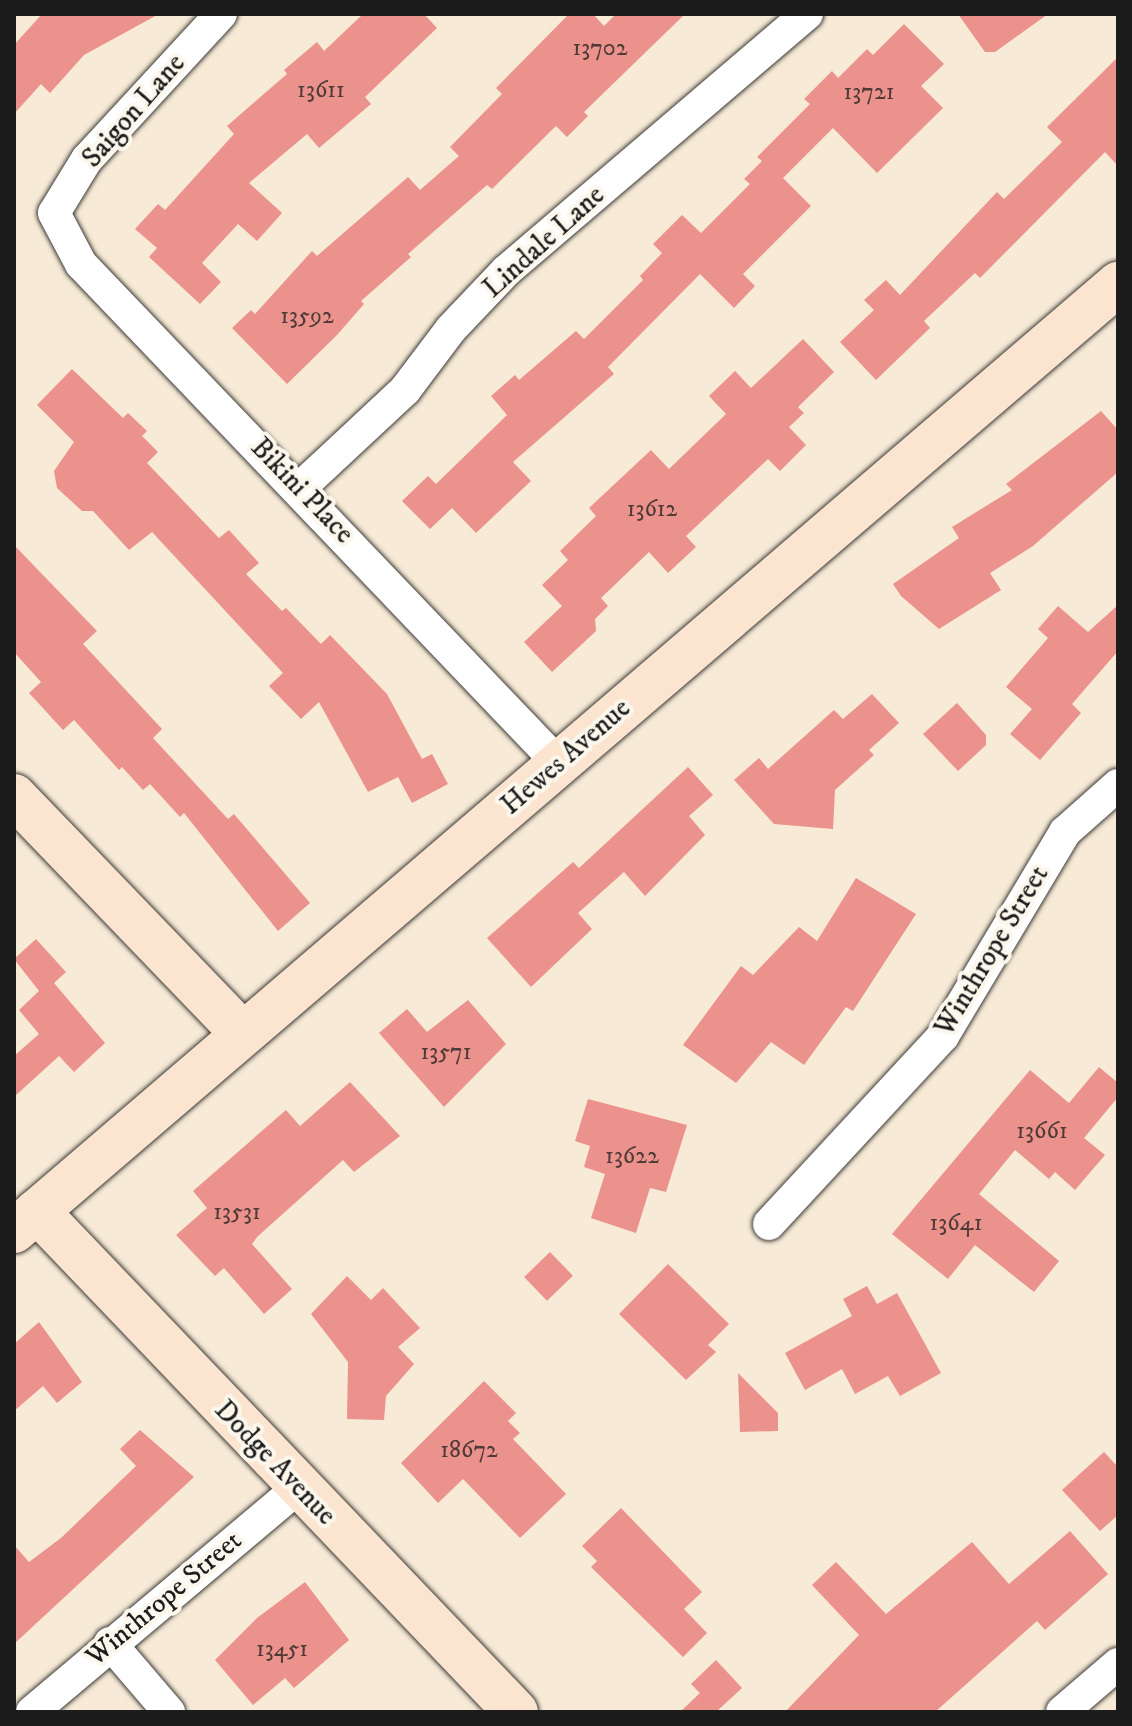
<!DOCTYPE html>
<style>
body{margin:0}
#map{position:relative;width:1132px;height:1726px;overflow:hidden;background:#f7ead6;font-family:"IM FELL DW Pica",serif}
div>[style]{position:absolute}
.building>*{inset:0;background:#ec928c;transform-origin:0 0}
.roads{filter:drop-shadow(0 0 2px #3d3b38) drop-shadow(0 0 2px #3d3b38)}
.street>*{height:32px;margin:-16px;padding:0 16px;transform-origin:16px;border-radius:16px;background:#fff}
.secondary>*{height:44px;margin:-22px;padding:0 22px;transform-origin:22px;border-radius:22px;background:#fce5d0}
span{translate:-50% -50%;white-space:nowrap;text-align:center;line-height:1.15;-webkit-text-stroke:8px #fbf7ec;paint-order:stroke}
.number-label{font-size:24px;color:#503a38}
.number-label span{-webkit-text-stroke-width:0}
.street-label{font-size:28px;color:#1c1c1c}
.frame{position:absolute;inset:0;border:16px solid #1c1c1c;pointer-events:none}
</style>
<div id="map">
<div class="building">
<i style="clip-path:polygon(42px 14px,159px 14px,84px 55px,50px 93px,41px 84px,14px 114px,14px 45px)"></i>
<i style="clip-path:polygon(363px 14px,424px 14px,437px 28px,365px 97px,371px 104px,319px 148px,307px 134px,249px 183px,282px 213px,257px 241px,238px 224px,202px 263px,221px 282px,200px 304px,149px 257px,157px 248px,135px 229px,158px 204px,165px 210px,234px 134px,227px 126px,287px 74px,284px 70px,317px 42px,324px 51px)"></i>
<i style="clip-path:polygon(569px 14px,593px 14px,604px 26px,616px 14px,685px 14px,584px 112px,588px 116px,567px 137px,556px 126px,492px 189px,487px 185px,408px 254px,411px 257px,361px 301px,364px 304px,337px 335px,287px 384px,232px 328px,251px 310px,255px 314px,312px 251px,317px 256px,408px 177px,420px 190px,459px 156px,450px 147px,502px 94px,496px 88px)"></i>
<i style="clip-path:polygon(958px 14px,1048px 14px,995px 52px,985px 52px)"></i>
<i style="clip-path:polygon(904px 24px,944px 64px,921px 86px,943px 108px,877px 173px,833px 128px,783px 178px,811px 206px,743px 274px,755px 286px,734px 308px,700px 274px,608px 367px,614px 374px,513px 462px,531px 481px,476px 533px,452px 508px,430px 529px,402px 501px,428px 476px,436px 484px,507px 415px,491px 396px,515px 375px,519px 380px,576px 331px,584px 339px,643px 280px,640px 276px,662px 253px,653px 244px,682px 215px,701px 233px,750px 184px,744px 179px,762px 161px,757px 157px,810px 104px,804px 99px,832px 71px,838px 78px,867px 49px,873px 55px)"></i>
<i style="clip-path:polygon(1118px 57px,1118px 166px,1105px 152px,980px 278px,975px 273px,924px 321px,930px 328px,876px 380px,840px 342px,874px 310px,864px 300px,886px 280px,900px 295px,997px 192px,1004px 199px,1062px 142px,1047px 127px)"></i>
<i style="clip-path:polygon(803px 339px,834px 372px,798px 407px,804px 413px,789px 427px,806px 445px,780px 471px,768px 459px,686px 536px,696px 547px,668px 573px,649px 552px,601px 598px,608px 606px,595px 619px,596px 631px,552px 672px,524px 642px,562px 606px,542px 585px,568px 560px,560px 551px,596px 516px,589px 508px,651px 450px,669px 469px,726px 414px,709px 396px,735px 371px,751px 388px)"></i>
<i style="clip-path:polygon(72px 369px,123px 418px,128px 413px,147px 431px,142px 436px,158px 452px,147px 463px,219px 538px,229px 530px,259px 563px,246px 574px,282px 611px,286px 608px,321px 644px,330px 635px,387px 694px,422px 759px,432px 754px,448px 784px,412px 803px,398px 777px,368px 792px,319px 702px,301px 719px,269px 686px,283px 673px,152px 532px,129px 550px,93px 511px,82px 511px,57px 488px,54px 471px,74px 442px,37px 405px)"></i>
<i style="clip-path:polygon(1101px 411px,1118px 430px,1118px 472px,1033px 546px,990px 573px,1001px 590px,939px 629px,901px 596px,893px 584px,959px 538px,952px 527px,1012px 490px,1006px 484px)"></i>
<i style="clip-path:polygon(14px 545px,97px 631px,83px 644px,162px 729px,153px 738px,228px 819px,234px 814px,310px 903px,278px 931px,184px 813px,180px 817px,150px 784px,143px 790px,122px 767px,119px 770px,74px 720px,63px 730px,29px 693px,41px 682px,14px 652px)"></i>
<i style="clip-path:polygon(1118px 605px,1118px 651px,1072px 704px,1081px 713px,1040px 760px,1010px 734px,1032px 709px,1006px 687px,1048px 638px,1038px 629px,1058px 606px,1088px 632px)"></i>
<i style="clip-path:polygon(872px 694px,899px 723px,869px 750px,874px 755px,835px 790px,833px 829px,774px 824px,734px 780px,759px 758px,768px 769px,834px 710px,843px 719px)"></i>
<i style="clip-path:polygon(957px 703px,986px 735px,986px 745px,958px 771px,923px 734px)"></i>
<i style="clip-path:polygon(688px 767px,713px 795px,689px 816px,705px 835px,645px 896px,624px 872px,578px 913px,592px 929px,531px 987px,487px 938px,573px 862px,579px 868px)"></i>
<i style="clip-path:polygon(856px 878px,916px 914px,853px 1011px,846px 1007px,804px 1065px,771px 1042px,736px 1083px,683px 1045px,741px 966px,753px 975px,799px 927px,817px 941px)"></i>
<i style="clip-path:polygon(36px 939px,66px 972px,54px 983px,105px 1043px,74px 1072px,59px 1056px,14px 1097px,14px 1056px,39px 1034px,19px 1010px,39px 991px,14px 959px)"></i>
<i style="clip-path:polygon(468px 1000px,506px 1044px,444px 1107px,379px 1033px,407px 1009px,427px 1032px)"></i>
<i style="clip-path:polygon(1099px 1067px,1118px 1083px,1118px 1097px,1084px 1138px,1105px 1155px,1075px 1190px,1055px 1172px,1049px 1179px,1015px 1150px,979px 1194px,1059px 1261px,1034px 1292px,975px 1245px,948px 1279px,892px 1234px,1030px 1070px,1069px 1103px)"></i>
<i style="clip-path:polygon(350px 1082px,400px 1136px,354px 1172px,343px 1160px,257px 1237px,252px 1244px,292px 1289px,264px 1314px,224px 1268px,215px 1276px,176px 1235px,207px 1208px,193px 1191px,286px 1110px,300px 1126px)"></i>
<i style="clip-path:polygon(588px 1099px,687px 1125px,666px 1192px,650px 1188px,636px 1233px,591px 1218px,605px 1174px,584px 1167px,590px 1146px,575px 1141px)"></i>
<i style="left:550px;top:1252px;width:33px;height:36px;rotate:46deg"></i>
<i style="clip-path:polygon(668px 1264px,729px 1324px,708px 1345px,716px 1352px,686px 1380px,619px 1314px)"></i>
<i style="clip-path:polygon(347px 1276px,371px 1300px,383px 1288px,420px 1328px,398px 1347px,414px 1364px,386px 1396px,384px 1420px,347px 1419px,348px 1362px,311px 1314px)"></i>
<i style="clip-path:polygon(867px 1286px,877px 1304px,897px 1293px,941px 1373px,900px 1396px,888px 1376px,855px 1394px,842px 1369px,805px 1390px,785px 1353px,852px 1316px,843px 1299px)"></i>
<i style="clip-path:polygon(39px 1322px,82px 1382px,57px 1403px,43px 1386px,14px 1411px,14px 1344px)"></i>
<i style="clip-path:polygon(738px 1373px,778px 1413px,778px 1431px,740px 1432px)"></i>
<i style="clip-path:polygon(484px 1381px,516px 1413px,508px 1421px,520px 1433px,513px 1439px,566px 1494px,520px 1538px,463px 1479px,438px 1503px,401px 1463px)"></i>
<i style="clip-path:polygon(140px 1430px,194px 1477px,14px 1644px,14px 1545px,29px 1562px,61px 1538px,136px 1466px,120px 1449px)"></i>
<i style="clip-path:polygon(1104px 1452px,1118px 1467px,1118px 1515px,1100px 1531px,1062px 1490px)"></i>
<i style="clip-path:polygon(621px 1508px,702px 1592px,684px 1609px,707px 1633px,683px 1657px,591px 1567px,597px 1561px,582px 1546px)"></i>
<i style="clip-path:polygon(1070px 1531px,1108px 1574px,1045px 1630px,1037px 1621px,935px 1712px,785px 1712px,859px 1635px,812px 1585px,836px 1562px,886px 1614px,972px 1542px,1009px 1584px)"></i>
<i style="clip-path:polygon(305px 1582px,349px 1640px,294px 1688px,285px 1678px,253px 1705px,215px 1660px,257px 1618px)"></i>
<i style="clip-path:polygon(716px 1660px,742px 1688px,716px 1712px,680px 1712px,700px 1693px,691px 1684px)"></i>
</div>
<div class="roads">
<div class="street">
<i style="left:221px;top:14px;width:197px;rotate:132.7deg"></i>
<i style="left:87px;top:159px;width:63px;rotate:121.4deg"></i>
<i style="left:54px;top:213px;width:58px;rotate:62.1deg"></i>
<i style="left:81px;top:264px;width:690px;rotate:46.29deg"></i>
<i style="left:300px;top:488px;width:144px;rotate:-43deg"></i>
<i style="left:405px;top:390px;width:76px;rotate:-53deg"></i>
<i style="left:451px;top:329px;width:80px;rotate:-46.5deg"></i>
<i style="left:506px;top:271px;width:396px;rotate:-40.5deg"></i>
<i style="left:769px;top:1224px;width:256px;rotate:-47.2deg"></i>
<i style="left:943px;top:1036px;width:238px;rotate:-59.1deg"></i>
<i style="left:1065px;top:832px;width:71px;rotate:-41.6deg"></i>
<i style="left:110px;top:1643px;width:91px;rotate:49.5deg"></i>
<i style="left:32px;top:1712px;width:348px;rotate:-40.1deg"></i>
<i style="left:1062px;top:1712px;width:74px;rotate:-40.6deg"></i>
</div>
<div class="secondary">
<i style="left:14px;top:796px;width:330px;rotate:46.1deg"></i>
<i style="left:37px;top:1211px;width:693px;rotate:46.29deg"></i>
<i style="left:14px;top:1231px;width:1455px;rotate:-40.62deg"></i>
</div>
</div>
<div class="number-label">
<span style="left:600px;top:49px">13702</span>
<span style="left:321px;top:91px">13611</span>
<span style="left:869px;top:93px">13721</span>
<span style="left:307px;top:317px">13592</span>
<span style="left:652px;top:510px">13612</span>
<span style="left:446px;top:1053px">13571</span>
<span style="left:1042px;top:1132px">13661</span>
<span style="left:632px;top:1157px">13622</span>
<span style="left:237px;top:1213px">13531</span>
<span style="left:956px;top:1224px">13641</span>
<span style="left:469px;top:1451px">18672</span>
<span style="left:282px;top:1650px">13451</span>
</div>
<div class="street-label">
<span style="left:134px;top:111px;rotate:-49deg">Saigon Lane</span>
<span style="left:544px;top:242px;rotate:-42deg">Lindale Lane</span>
<span style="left:302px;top:491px;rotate:46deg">Bikini Place</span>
<span style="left:566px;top:757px;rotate:-41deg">Hewes Avenue</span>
<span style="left:992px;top:951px;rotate:-59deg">Winthrope Street</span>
<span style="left:275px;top:1463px;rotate:46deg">Dodge Avenue</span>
<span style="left:164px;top:1599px;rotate:-40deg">Winthrope Street</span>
</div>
<div class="frame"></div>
</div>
